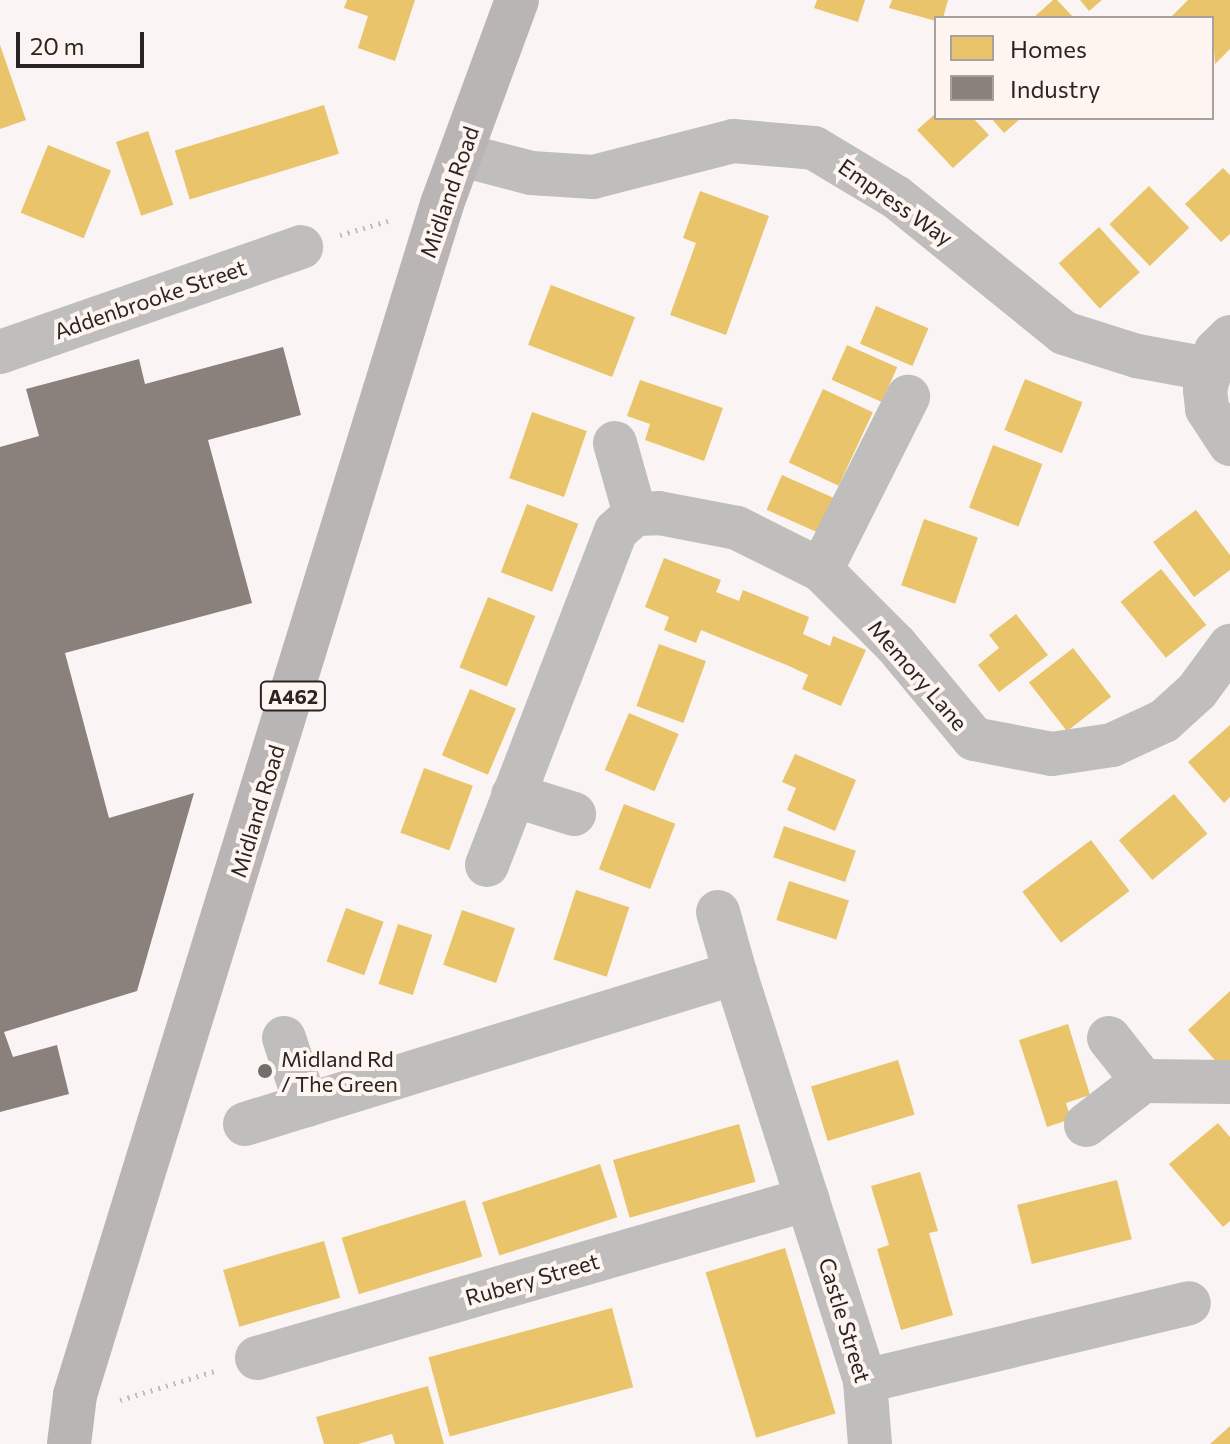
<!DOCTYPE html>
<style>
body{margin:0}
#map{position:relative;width:1230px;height:1444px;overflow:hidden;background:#faf5f4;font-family:Commissioner,sans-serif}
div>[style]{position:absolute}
.homes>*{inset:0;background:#e9c46a;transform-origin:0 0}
.industry>*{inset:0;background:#8a817c}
.path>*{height:5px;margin-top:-2.5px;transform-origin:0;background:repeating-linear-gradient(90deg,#c1bebd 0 2px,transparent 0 8px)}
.minor>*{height:44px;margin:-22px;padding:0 22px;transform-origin:22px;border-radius:22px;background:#c0bdbd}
.major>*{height:44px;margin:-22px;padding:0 22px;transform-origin:22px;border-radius:22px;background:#b9b5b5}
.dots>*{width:22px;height:22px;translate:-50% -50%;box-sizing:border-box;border:4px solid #fef4f0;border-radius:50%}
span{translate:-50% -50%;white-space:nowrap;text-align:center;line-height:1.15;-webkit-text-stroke:8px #fef4f0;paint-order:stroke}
.shield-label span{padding:2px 6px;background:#fef4f0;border:2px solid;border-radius:6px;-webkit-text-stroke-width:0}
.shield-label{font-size:20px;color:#2a2422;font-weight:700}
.street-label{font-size:22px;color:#2a2422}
.poi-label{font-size:22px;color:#2a2422}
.left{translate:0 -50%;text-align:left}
.legend{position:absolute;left:934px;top:16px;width:280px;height:104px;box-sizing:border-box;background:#fef4f0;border:2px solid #a9a19e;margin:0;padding:10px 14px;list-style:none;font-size:24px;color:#2a2422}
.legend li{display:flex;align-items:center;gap:16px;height:40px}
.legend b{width:40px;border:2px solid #a9a19e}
.scale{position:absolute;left:16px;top:32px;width:128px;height:36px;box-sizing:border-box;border:4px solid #2a2422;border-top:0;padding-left:10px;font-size:24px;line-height:28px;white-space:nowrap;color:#2a2422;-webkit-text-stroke:6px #fef4f0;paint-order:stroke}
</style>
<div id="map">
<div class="homes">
<i style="clip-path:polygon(347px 0,415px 0,395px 61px,358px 48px,368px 16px,344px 8px)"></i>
<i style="clip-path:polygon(817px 0,865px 0,858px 22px,814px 8px)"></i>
<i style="clip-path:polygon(892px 0,948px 0,943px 18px,936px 21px,889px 8px)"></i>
<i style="clip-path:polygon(1053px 0,1057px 0,1074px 18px,1033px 18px)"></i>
<i style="clip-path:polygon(1080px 0,1102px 0,1089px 11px)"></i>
<i style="clip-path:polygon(1188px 0,1230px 0,1230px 49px,1215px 64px,1212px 18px,1170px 18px)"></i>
<i style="clip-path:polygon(0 45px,26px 120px,0 129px)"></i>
<i style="left:324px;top:105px;width:51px;height:156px;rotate:73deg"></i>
<i style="clip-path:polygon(936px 113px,936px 118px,973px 118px,989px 135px,953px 168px,917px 130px)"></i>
<i style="clip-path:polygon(991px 118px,1021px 118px,1004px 133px)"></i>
<i style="left:148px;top:131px;width:78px;height:34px;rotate:71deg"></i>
<i style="left:48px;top:145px;width:68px;height:73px;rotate:22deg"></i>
<i style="clip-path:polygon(1223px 168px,1230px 175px,1230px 234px,1221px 242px,1185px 204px)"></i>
<i style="left:1149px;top:186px;width:58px;height:55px;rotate:46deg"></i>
<i style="clip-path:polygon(700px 191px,769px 216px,726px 335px,670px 315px,696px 243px,683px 238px)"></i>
<i style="left:1099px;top:227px;width:61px;height:54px;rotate:48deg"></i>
<i style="left:551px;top:285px;width:90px;height:64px;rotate:21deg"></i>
<i style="left:876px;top:306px;width:57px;height:41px;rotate:23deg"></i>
<i style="left:847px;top:345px;width:55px;height:38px;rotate:24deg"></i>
<i style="left:1025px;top:379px;width:62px;height:55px;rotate:22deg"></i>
<i style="clip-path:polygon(640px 380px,723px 408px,704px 461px,645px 440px,650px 424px,627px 416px)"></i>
<i style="left:823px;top:389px;width:55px;height:81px;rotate:25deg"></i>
<i style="left:532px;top:412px;width:58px;height:70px;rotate:19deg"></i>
<i style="left:993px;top:445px;width:53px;height:67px;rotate:21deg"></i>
<i style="left:782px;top:475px;width:58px;height:38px;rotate:24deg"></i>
<i style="left:527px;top:504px;width:55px;height:73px;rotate:21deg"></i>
<i style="clip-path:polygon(1196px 510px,1230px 555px,1230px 570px,1194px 597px,1153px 542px)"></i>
<i style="left:924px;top:519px;width:57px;height:70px;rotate:19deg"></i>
<i style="clip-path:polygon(664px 558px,721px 580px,716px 592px,739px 601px,743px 590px,809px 617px,803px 634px,830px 646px,833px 636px,866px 650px,841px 706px,802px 689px,808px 675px,789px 666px,701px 630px,696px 643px,664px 630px,669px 617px,645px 607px)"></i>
<i style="left:1161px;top:569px;width:72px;height:52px;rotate:51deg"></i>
<i style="left:488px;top:597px;width:51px;height:76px;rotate:22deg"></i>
<i style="clip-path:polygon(1016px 614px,1048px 655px,999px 692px,978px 665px,999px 648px,989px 635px)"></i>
<i style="left:659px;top:644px;width:50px;height:66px;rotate:20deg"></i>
<i style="left:1073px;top:648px;width:62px;height:56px;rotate:52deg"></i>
<i style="left:470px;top:689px;width:50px;height:72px;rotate:23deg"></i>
<i style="left:629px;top:713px;width:54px;height:62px;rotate:23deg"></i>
<i style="clip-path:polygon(1230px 725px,1230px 797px,1224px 803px,1188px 762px)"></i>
<i style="clip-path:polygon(795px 754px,856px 780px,835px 831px,787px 810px,796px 788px,782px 782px)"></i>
<i style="left:424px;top:768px;width:52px;height:69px;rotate:20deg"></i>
<i style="left:1174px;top:794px;width:52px;height:72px;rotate:50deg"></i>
<i style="left:624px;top:804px;width:55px;height:70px;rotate:21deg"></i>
<i style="left:784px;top:826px;width:76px;height:33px;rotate:19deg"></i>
<i style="left:1091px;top:840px;width:64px;height:86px;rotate:53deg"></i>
<i style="left:789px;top:881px;width:63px;height:41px;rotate:18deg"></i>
<i style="left:576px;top:890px;width:56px;height:73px;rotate:18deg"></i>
<i style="left:346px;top:908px;width:40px;height:57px;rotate:20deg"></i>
<i style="left:462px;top:910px;width:56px;height:58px;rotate:19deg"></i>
<i style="left:398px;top:924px;width:36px;height:63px;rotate:18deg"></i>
<i style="clip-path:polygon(1230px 991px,1230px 1061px,1222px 1068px,1188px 1030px)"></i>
<i style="clip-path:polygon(1068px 1024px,1090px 1095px,1066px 1103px,1071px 1119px,1047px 1127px,1019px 1040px)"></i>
<i style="left:898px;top:1060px;width:57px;height:91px;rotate:73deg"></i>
<i style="clip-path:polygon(1218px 1123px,1230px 1137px,1230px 1221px,1223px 1227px,1169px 1164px)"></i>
<i style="left:739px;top:1124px;width:60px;height:131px;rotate:74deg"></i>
<i style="left:600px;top:1164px;width:56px;height:124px;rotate:72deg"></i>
<i style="clip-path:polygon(920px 1172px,938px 1231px,929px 1233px,953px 1315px,901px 1330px,877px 1249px,889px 1245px,871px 1186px)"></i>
<i style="left:1117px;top:1180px;width:61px;height:103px;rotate:76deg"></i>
<i style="left:465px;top:1200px;width:59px;height:129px;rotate:73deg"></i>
<i style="left:324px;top:1241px;width:59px;height:105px;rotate:74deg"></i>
<i style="left:785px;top:1248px;width:173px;height:83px;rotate:73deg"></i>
<i style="left:612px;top:1308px;width:82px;height:190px;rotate:75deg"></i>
<i style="clip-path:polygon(428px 1386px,444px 1444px,395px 1444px,392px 1434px,358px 1444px,324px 1444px,316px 1417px)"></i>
<i style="clip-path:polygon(1230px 1426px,1230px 1444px,1210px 1444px)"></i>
</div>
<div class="industry">
<i style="clip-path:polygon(283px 347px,301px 415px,208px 440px,252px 603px,65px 653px,109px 818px,194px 793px,137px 991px,4px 1032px,13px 1057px,57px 1045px,69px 1094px,0 1112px,0 447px,39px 436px,26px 389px,139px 359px,145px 384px)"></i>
</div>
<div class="path">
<i style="left:340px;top:235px;width:53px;rotate:-16.4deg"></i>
<i style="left:120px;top:1400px;width:102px;rotate:-17deg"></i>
</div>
<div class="minor">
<i style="left:462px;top:155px;width:71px;rotate:14.6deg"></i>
<i style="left:531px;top:173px;width:62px;rotate:3.7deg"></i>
<i style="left:593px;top:177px;width:145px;rotate:-14.4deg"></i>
<i style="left:733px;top:141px;width:81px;rotate:4.9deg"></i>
<i style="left:814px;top:148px;width:96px;rotate:30.9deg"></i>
<i style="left:896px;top:197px;width:216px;rotate:39deg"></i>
<i style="left:1064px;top:333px;width:77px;rotate:17.5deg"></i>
<i style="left:1137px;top:356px;width:72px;rotate:10.4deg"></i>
<i style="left:1230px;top:337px;width:20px;rotate:135deg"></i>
<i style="left:1216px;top:351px;width:40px;rotate:106deg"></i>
<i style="left:1205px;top:389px;width:20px;rotate:84deg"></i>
<i style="left:1207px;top:409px;width:42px;rotate:56.7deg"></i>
<i style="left:0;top:352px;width:319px;rotate:-19.2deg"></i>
<i style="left:615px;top:443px;width:74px;rotate:74.3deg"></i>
<i style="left:821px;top:570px;width:194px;rotate:-63.3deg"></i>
<i style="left:513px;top:795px;width:64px;rotate:17.3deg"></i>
<i style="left:487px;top:865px;width:358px;rotate:-68.9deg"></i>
<i style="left:616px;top:531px;width:25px;rotate:-42deg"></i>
<i style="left:635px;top:514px;width:24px;rotate:-2deg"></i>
<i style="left:659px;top:513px;width:79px;rotate:10.9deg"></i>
<i style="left:737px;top:528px;width:94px;rotate:26.6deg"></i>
<i style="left:821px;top:570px;width:106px;rotate:45deg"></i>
<i style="left:896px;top:645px;width:122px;rotate:50.3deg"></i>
<i style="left:974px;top:739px;width:79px;rotate:10.9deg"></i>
<i style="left:1052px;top:754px;width:61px;rotate:-8.5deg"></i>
<i style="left:1112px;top:745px;width:57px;rotate:-24.8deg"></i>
<i style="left:1164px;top:721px;width:45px;rotate:-42.3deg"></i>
<i style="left:1197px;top:691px;width:56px;rotate:-53.7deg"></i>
<i style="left:718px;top:912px;width:63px;rotate:74.4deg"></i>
<i style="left:284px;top:1038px;width:71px;rotate:71.8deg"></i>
<i style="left:1109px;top:1038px;width:55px;rotate:51.7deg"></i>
<i style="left:245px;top:1124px;width:513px;rotate:-17.13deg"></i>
<i style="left:735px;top:973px;width:428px;rotate:72.3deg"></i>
<i style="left:865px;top:1381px;width:63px;rotate:85.5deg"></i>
<i style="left:1086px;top:1125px;width:72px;rotate:-37.7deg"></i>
<i style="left:1143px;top:1081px;width:87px;rotate:0.7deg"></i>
<i style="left:257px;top:1358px;width:573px;rotate:-16.1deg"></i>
<i style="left:865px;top:1381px;width:333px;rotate:-13.5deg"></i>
</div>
<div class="major">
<i style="left:69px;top:1444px;width:49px;rotate:-83deg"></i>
<i style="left:75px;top:1395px;width:1246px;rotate:-72.87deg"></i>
<i style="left:442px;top:204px;width:217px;rotate:-69.8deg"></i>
</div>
<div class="dots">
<i style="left:265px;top:1071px;background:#736d6c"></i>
</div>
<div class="shield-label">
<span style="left:293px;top:696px">A462</span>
</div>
<div class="street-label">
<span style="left:449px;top:192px;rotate:-71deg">Midland Road</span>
<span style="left:896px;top:202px;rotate:35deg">Empress Way</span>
<span style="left:150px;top:299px;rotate:-19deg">Addenbrooke Street</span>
<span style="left:918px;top:675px;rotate:49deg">Memory Lane</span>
<span style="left:257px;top:811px;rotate:-73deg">Midland Road</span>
<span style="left:532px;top:1279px;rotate:-16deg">Rubery Street</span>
<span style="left:845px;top:1320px;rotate:73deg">Castle Street</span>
</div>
<div class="poi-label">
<span class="left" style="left:281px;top:1071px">Midland Rd<br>/ The Green</span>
</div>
<ul class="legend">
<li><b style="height:22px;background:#e9c46a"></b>Homes</li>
<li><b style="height:22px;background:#8a817c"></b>Industry</li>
</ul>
<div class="scale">20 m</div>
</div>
